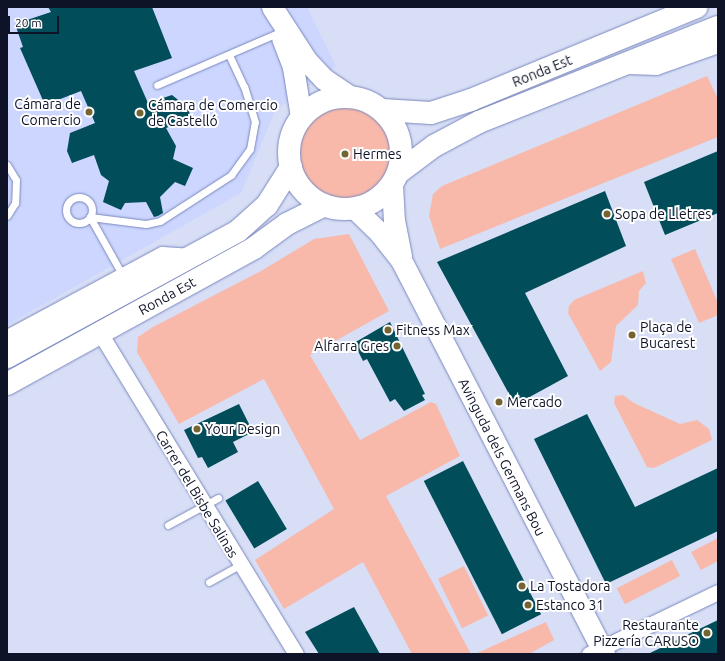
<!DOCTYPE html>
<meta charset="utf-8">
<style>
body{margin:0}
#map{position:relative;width:725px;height:661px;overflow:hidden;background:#d7def6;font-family:Ubuntu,sans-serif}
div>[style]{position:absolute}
.built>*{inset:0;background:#ccd6fe}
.green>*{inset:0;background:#f8b9ab;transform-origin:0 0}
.round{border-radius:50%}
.building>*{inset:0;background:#014d5a;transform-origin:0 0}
.roads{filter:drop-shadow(0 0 1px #7a87be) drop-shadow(0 0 1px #7a87be)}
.lane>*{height:7px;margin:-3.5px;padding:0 3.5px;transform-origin:3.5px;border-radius:3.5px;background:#fff}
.lane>.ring{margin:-3.5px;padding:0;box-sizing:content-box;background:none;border:7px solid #fff;border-radius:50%}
.street>*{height:15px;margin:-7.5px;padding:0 7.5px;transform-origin:7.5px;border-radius:7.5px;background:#fff}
.secondary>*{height:21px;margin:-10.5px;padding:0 10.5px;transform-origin:10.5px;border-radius:10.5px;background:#fff}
.primary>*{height:22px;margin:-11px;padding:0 11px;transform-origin:11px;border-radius:11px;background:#fff}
.primary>.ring{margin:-11px;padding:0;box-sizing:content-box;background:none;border:22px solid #fff;border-radius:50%}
.dots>*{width:11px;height:11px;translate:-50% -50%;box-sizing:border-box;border:2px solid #fff;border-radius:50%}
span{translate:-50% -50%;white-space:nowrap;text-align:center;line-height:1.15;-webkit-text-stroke:4px #fff;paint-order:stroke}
.street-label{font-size:14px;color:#0f1328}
.poi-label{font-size:14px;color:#0f1328}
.right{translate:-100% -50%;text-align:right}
.left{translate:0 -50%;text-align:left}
.frame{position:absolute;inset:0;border:8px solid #0f1328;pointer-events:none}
.scale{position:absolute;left:8px;top:16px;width:51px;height:18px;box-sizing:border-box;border:2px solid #0f1328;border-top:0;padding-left:5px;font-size:12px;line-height:14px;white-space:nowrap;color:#0f1328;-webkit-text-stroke:3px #fff;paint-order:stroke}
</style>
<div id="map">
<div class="built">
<i style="clip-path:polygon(7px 7px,307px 7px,336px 66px,275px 111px,241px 193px,7px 325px)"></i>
</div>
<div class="green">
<i style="clip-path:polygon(707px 76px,718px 99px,718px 137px,440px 249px,429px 216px,433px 194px,442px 186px)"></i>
<i class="round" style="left:300px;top:107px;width:92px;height:92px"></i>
<i style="clip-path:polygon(349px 234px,389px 311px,310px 355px,360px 440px,431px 402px,436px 404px,460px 456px,386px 496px,471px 654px,412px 654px,363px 562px,284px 609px,255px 560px,334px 509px,264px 379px,179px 424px,137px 352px,138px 337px,153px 327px,261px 271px,314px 239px)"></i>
<i style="clip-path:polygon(695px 249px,718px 303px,718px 315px,699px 323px,671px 259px)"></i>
<i style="clip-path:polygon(643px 271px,646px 283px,639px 291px,638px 305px,616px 326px,611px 362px,600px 371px,568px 313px,569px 306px,574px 300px)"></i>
<i style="clip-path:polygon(623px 395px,634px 403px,680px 424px,697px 420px,709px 429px,712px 440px,654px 468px,647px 467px,614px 403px,615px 396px)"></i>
<i style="clip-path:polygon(718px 538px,718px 561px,701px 570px,691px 552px)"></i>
<i style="left:672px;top:560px;width:18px;height:62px;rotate:63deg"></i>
<i style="left:464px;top:566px;width:55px;height:29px;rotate:64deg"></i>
<i style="clip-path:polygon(546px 622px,554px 640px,529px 654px,475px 654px)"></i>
</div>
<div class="building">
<i style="clip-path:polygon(48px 7px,152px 7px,172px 58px,134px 71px,148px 103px,172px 95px,188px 108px,191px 118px,166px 128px,176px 146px,173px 159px,193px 168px,185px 186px,175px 182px,160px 197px,163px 213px,158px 216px,154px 217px,146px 202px,125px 203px,121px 210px,103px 202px,109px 181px,101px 175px,94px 155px,72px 163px,67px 151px,70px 133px,95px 123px,81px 91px,45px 105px,20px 48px,23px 47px,15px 24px,51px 12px)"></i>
<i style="clip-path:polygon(718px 151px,718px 213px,665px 235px,644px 182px)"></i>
<i style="clip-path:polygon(605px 191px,626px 246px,525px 293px,568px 376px,515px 405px,437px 262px)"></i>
<i style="clip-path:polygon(390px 322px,425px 394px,422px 395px,425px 400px,404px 411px,395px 399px,390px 402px,367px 359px,363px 361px,354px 343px)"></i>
<i style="clip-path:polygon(239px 404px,253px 432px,233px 442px,238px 452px,208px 468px,202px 457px,198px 458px,184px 430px)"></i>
<i style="clip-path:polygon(587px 414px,635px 507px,718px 468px,718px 531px,606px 584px,534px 439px)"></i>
<i style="left:463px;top:461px;width:172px;height:44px;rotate:63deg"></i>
<i style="left:258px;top:481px;width:56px;height:38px;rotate:59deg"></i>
<i style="clip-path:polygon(354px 607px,380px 654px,319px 654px,305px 632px)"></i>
<i style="clip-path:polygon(718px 620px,718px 654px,648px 654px,693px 632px)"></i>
</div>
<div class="roads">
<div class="lane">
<i style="left:157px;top:85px;width:134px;rotate:-23.3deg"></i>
<i style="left:7px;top:165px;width:17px;rotate:59deg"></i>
<i style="left:16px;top:180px;width:23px;rotate:92deg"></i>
<i style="left:15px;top:203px;width:15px;rotate:122deg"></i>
<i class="ring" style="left:66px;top:197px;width:19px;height:19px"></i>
<i style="left:90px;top:217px;width:56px;rotate:7.1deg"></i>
<i style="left:146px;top:224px;width:14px;rotate:-12deg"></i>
<i style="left:160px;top:221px;width:85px;rotate:-32.9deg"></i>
<i style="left:231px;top:175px;width:32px;rotate:-54deg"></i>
<i style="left:250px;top:149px;width:27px;rotate:-80deg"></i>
<i style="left:255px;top:122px;width:37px;rotate:-107deg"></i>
<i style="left:244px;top:87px;width:35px;rotate:-115deg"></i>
<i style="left:90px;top:217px;width:68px;rotate:60.8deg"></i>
<i style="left:168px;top:525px;width:57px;rotate:-28.4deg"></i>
<i style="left:209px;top:582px;width:37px;rotate:-29deg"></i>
</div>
<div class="street">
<i style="left:628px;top:66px;width:28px;rotate:2deg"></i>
<i style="left:656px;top:67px;width:66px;rotate:-19.5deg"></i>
<i style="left:100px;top:333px;width:376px;rotate:58.6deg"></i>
<i style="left:7px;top:337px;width:176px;rotate:-28.2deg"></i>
<i style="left:162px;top:254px;width:30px;rotate:4deg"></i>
<i style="left:589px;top:654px;width:143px;rotate:-25.7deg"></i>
</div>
<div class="secondary">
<i style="left:272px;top:7px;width:64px;rotate:57.1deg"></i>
<i style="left:307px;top:61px;width:25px;rotate:47deg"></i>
<i style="left:324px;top:79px;width:30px;rotate:34deg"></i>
<i style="left:282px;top:38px;width:31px;rotate:69deg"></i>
<i style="left:293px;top:67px;width:51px;rotate:80.9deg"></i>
<i style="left:392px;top:184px;width:36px;rotate:87deg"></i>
<i style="left:394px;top:220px;width:38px;rotate:79deg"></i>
<i style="left:354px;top:208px;width:35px;rotate:44deg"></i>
<i style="left:379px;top:232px;width:36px;rotate:52deg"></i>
<i style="left:401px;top:260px;width:443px;rotate:62.7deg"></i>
</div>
<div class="primary">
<i class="ring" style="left:289px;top:97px;width:90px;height:90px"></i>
<i style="left:382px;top:110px;width:49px;rotate:3.5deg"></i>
<i style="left:431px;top:113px;width:42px;rotate:-18deg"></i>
<i style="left:471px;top:100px;width:244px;rotate:-22.4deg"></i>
<i style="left:398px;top:173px;width:45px;rotate:-36.9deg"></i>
<i style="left:434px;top:146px;width:51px;rotate:-28.1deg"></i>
<i style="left:479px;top:122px;width:257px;rotate:-21.7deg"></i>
<i style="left:7px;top:357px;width:263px;rotate:-28.6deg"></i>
<i style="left:238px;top:231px;width:39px;rotate:-42deg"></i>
<i style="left:267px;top:205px;width:45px;rotate:-57.7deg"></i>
<i style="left:7px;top:384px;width:282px;rotate:-28.8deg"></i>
<i style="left:254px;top:248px;width:41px;rotate:-36deg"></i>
<i style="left:287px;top:224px;width:42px;rotate:-26.6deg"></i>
</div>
</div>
<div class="dots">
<i style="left:89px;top:112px;background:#736432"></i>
<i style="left:140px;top:113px;background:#736432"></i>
<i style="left:345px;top:154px;background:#736432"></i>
<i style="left:607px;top:214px;background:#736432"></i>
<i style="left:388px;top:330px;background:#736432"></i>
<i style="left:632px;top:335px;background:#736432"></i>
<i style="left:397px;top:346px;background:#736432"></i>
<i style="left:499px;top:402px;background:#736432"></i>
<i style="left:197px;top:429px;background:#736432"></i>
<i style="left:522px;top:586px;background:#736432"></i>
<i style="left:528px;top:605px;background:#736432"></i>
<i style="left:707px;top:633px;background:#736432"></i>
</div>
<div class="street-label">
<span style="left:542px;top:71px;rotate:-22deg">Ronda Est</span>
<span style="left:167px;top:296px;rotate:-29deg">Ronda Est</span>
<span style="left:502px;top:457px;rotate:63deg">Avinguda dels Germans Bou</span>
<span style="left:197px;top:494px;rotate:59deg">Carrer del Bisbe Salinas</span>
</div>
<div class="poi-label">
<span class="right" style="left:81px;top:112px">Cámara de<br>Comercio</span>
<span class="left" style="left:148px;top:113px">Cámara de Comercio<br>de Castelló</span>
<span class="left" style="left:353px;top:154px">Hermes</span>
<span class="left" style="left:615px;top:214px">Sopa de Lletres</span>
<span class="left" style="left:640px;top:335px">Plaça de<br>Bucarest</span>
<span class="left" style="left:396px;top:330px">Fitness Max</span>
<span class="right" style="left:389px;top:346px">Alfarra Gres</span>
<span class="left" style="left:507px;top:402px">Mercado</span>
<span class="left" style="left:205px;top:429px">Your Design</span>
<span class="left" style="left:530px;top:586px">La Tostadora</span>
<span class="left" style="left:536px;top:605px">Estanco 31</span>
<span class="right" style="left:699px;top:633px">Restaurante<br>Pizzería CARUSO</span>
</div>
<div class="frame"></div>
<div class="scale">20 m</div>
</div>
